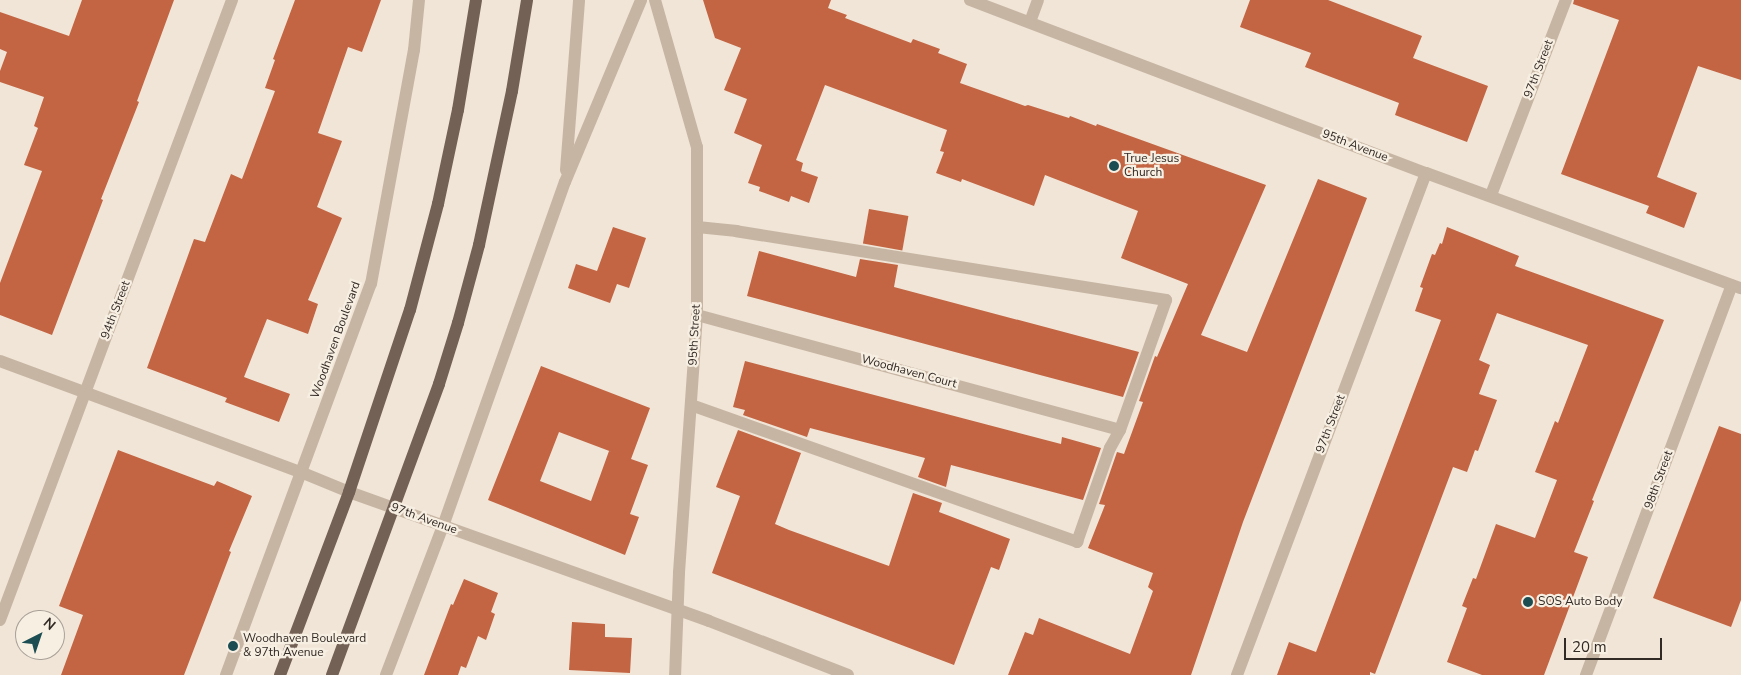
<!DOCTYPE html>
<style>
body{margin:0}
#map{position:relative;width:1741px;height:675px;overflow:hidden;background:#f0e5d7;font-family:"Nunito Sans",sans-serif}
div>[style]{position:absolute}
.building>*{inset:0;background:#c36442;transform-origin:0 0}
.minor>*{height:12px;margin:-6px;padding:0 6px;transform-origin:6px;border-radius:6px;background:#c7b5a3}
.major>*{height:12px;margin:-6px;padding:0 6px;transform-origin:6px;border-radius:6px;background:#746156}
.dots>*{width:14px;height:14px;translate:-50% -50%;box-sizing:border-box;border:2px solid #f8efe3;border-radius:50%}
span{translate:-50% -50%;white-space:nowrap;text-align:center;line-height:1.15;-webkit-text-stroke:4.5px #f8efe3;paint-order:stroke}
.street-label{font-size:12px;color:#322a25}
.poi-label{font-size:12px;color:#322a25}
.left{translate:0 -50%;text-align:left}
.north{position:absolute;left:15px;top:610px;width:50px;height:50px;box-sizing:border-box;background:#f8efe3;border:1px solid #a9a097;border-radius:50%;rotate:41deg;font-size:14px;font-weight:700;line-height:20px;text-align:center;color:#322a25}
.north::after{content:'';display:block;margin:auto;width:18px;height:22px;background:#1c4d52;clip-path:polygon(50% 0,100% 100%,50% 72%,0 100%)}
.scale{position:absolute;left:1564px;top:638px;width:98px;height:22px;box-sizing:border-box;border:2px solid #322a25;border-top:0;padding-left:6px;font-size:15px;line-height:18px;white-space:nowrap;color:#322a25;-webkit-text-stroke:4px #f8efe3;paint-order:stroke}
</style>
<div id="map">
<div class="building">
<i style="clip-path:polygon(82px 0,174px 0,137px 101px,139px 102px,101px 199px,103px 200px,52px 335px,0 315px,0 283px,42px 171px,24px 165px,38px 128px,34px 126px,44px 97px,0 82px,0 71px,7px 52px,0 49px,0 12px,69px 36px)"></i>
<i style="clip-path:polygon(295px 0,381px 0,362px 52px,348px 47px,318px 133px,342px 141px,317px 207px,342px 218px,308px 300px,318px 304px,308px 334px,267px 319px,244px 377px,290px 394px,279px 422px,225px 402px,227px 398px,147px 368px,194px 239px,205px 242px,231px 174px,242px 179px,275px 91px,265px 88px,275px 60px,273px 59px)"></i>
<i style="clip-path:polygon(703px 0,831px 0,828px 8px,847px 15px,845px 18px,911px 43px,913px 39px,940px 49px,938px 53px,967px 64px,960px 83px,1025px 106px,1028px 105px,1069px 118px,1070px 116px,1096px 126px,1097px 124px,1266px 185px,1201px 335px,1247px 352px,1318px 179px,1367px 198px,1243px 522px,1191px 675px,1008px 675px,1025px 632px,1033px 635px,1039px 618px,1130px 654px,1153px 591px,1148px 587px,1153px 573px,1088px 548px,1105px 505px,1099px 504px,1117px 452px,1124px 454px,1143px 402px,1139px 401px,1155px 356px,1157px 357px,1188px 284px,1121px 258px,1138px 211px,1045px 175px,1034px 206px,962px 179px,961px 182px,936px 173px,944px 152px,940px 151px,947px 130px,825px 85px,796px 160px,803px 163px,801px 171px,818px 177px,809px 203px,791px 196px,789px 202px,759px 191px,760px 187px,748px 183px,762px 145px,734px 133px,747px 99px,724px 90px,741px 48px,715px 38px)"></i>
<i style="clip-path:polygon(1250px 0,1328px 0,1422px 36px,1413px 58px,1488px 86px,1467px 142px,1395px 115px,1399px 103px,1305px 67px,1311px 53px,1240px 27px)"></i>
<i style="clip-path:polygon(1574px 0,1741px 0,1741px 80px,1698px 66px,1657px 177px,1697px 193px,1684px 228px,1646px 213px,1649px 206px,1561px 174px,1619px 20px,1573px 4px)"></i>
<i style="left:869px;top:209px;width:40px;height:35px;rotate:10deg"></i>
<i style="clip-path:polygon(613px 227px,646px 238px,629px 288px,617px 284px,610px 303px,568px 288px,576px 264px,597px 271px)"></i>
<i style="clip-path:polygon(1447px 227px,1519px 256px,1515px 266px,1664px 320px,1592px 500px,1594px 501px,1574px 552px,1588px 557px,1544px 675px,1482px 675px,1447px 662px,1467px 608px,1462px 606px,1473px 578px,1476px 579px,1496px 524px,1535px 538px,1557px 480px,1535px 472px,1555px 421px,1558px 423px,1588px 345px,1497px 313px,1479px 360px,1490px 365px,1479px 394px,1497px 400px,1478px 451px,1475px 450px,1467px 472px,1453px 467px,1375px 674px,1370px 672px,1370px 675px,1277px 675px,1289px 642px,1316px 652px,1441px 320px,1415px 311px,1423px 288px,1420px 287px,1432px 254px,1435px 255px,1440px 243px,1442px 244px)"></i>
<i style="clip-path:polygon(759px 251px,856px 277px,860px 259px,898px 265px,894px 287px,1139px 352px,1123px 397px,1040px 375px,747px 296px)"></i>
<i style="clip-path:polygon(745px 361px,1061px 444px,1062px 437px,1101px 448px,1083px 500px,951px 465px,946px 487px,918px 477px,925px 458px,810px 428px,807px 437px,743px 415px,745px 410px,733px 407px)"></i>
<i style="clip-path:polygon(evenodd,541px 366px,650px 408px,631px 459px,648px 465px,630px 514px,639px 517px,625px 555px,488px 500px,541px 366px,559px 432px,612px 452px,609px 451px,591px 501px,540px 481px,559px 432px)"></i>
<i style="clip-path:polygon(1719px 426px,1741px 434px,1741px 600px,1731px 627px,1653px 598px)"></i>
<i style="clip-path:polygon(738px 430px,801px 453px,775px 524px,789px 530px,889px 566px,913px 493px,942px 503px,939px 512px,1010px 539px,999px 570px,991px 567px,954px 665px,712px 573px,740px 496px,716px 487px)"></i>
<i style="clip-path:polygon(118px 450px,214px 486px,217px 481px,252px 496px,229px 551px,231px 552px,184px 675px,61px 675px,83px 615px,59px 606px)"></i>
<i style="clip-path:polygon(464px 579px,498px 593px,491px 612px,495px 614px,486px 640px,478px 636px,466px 668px,461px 666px,458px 675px,424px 675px,451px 604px,453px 605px)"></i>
<i style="clip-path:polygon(572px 622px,605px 624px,605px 637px,632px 638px,630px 673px,569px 670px)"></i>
</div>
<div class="minor">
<i style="left:655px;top:0;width:153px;rotate:74.1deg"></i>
<i style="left:697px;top:147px;width:168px;rotate:90deg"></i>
<i style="left:697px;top:315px;width:259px;rotate:94deg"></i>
<i style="left:679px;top:573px;width:102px;rotate:92.2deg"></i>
<i style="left:970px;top:0;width:488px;rotate:20.8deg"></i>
<i style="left:1426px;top:173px;width:335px;rotate:20.1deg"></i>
<i style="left:1030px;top:22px;width:23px;rotate:-70deg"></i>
<i style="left:566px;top:170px;width:170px;rotate:-85.6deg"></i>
<i style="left:1491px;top:195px;width:209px;rotate:-69deg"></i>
<i style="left:697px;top:315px;width:438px;rotate:15.2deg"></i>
<i style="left:0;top:361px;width:323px;rotate:20.3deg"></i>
<i style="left:303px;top:473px;width:50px;rotate:22.4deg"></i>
<i style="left:349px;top:492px;width:382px;rotate:19.7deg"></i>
<i style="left:709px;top:621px;width:149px;rotate:21.2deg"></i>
<i style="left:691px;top:405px;width:410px;rotate:19.5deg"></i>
<i style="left:1077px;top:542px;width:100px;rotate:-70.7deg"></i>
<i style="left:1110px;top:448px;width:21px;rotate:-61deg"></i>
<i style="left:1120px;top:430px;width:138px;rotate:-70.5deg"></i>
<i style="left:1166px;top:300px;width:435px;rotate:-170.9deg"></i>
<i style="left:737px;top:231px;width:40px;rotate:-174.3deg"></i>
<i style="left:0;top:620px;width:662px;rotate:-69.48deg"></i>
<i style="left:226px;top:675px;width:417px;rotate:-69.7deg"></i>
<i style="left:371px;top:284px;width:238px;rotate:-79.6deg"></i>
<i style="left:414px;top:50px;width:50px;rotate:-84.3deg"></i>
<i style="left:386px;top:675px;width:160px;rotate:-69.1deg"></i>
<i style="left:443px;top:526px;width:365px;rotate:-70.5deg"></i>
<i style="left:565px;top:182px;width:197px;rotate:-67.3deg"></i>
<i style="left:1237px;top:675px;width:536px;rotate:-69.37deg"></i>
<i style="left:1586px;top:675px;width:416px;rotate:-69.5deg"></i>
</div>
<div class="major">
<i style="left:280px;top:675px;width:196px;rotate:-69.3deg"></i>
<i style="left:349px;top:492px;width:192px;rotate:-71.5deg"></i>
<i style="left:410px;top:310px;width:110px;rotate:-75.2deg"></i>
<i style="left:438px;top:204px;width:96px;rotate:-78deg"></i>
<i style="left:458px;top:110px;width:111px;rotate:-80.7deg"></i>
<i style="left:332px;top:675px;width:310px;rotate:-69.8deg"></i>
<i style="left:439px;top:384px;width:64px;rotate:-72.7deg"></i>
<i style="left:458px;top:323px;width:81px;rotate:-74.9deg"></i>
<i style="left:479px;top:245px;width:157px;rotate:-77.9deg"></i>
<i style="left:512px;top:91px;width:92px;rotate:-80.6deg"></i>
</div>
<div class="dots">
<i style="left:1114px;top:166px;background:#1c4d52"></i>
<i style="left:1528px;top:602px;background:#1c4d52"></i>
<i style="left:233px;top:646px;background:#1c4d52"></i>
</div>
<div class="street-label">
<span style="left:1539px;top:69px;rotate:-69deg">97th Street</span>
<span style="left:1355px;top:146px;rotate:21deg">95th Avenue</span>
<span style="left:116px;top:310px;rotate:-69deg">94th Street</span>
<span style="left:695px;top:335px;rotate:-87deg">95th Street</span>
<span style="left:336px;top:340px;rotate:-70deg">Woodhaven Boulevard</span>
<span style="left:909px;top:372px;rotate:15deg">Woodhaven Court</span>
<span style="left:1331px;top:424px;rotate:-69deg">97th Street</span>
<span style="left:1659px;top:480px;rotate:-70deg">98th Street</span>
<span style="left:424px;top:519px;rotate:20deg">97th Avenue</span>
</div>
<div class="poi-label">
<span class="left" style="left:1124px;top:166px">True Jesus<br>Church</span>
<span class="left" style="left:1538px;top:602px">SOS Auto Body</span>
<span class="left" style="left:243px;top:646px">Woodhaven Boulevard<br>&amp; 97th Avenue</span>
</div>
<div class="north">N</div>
<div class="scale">20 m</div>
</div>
